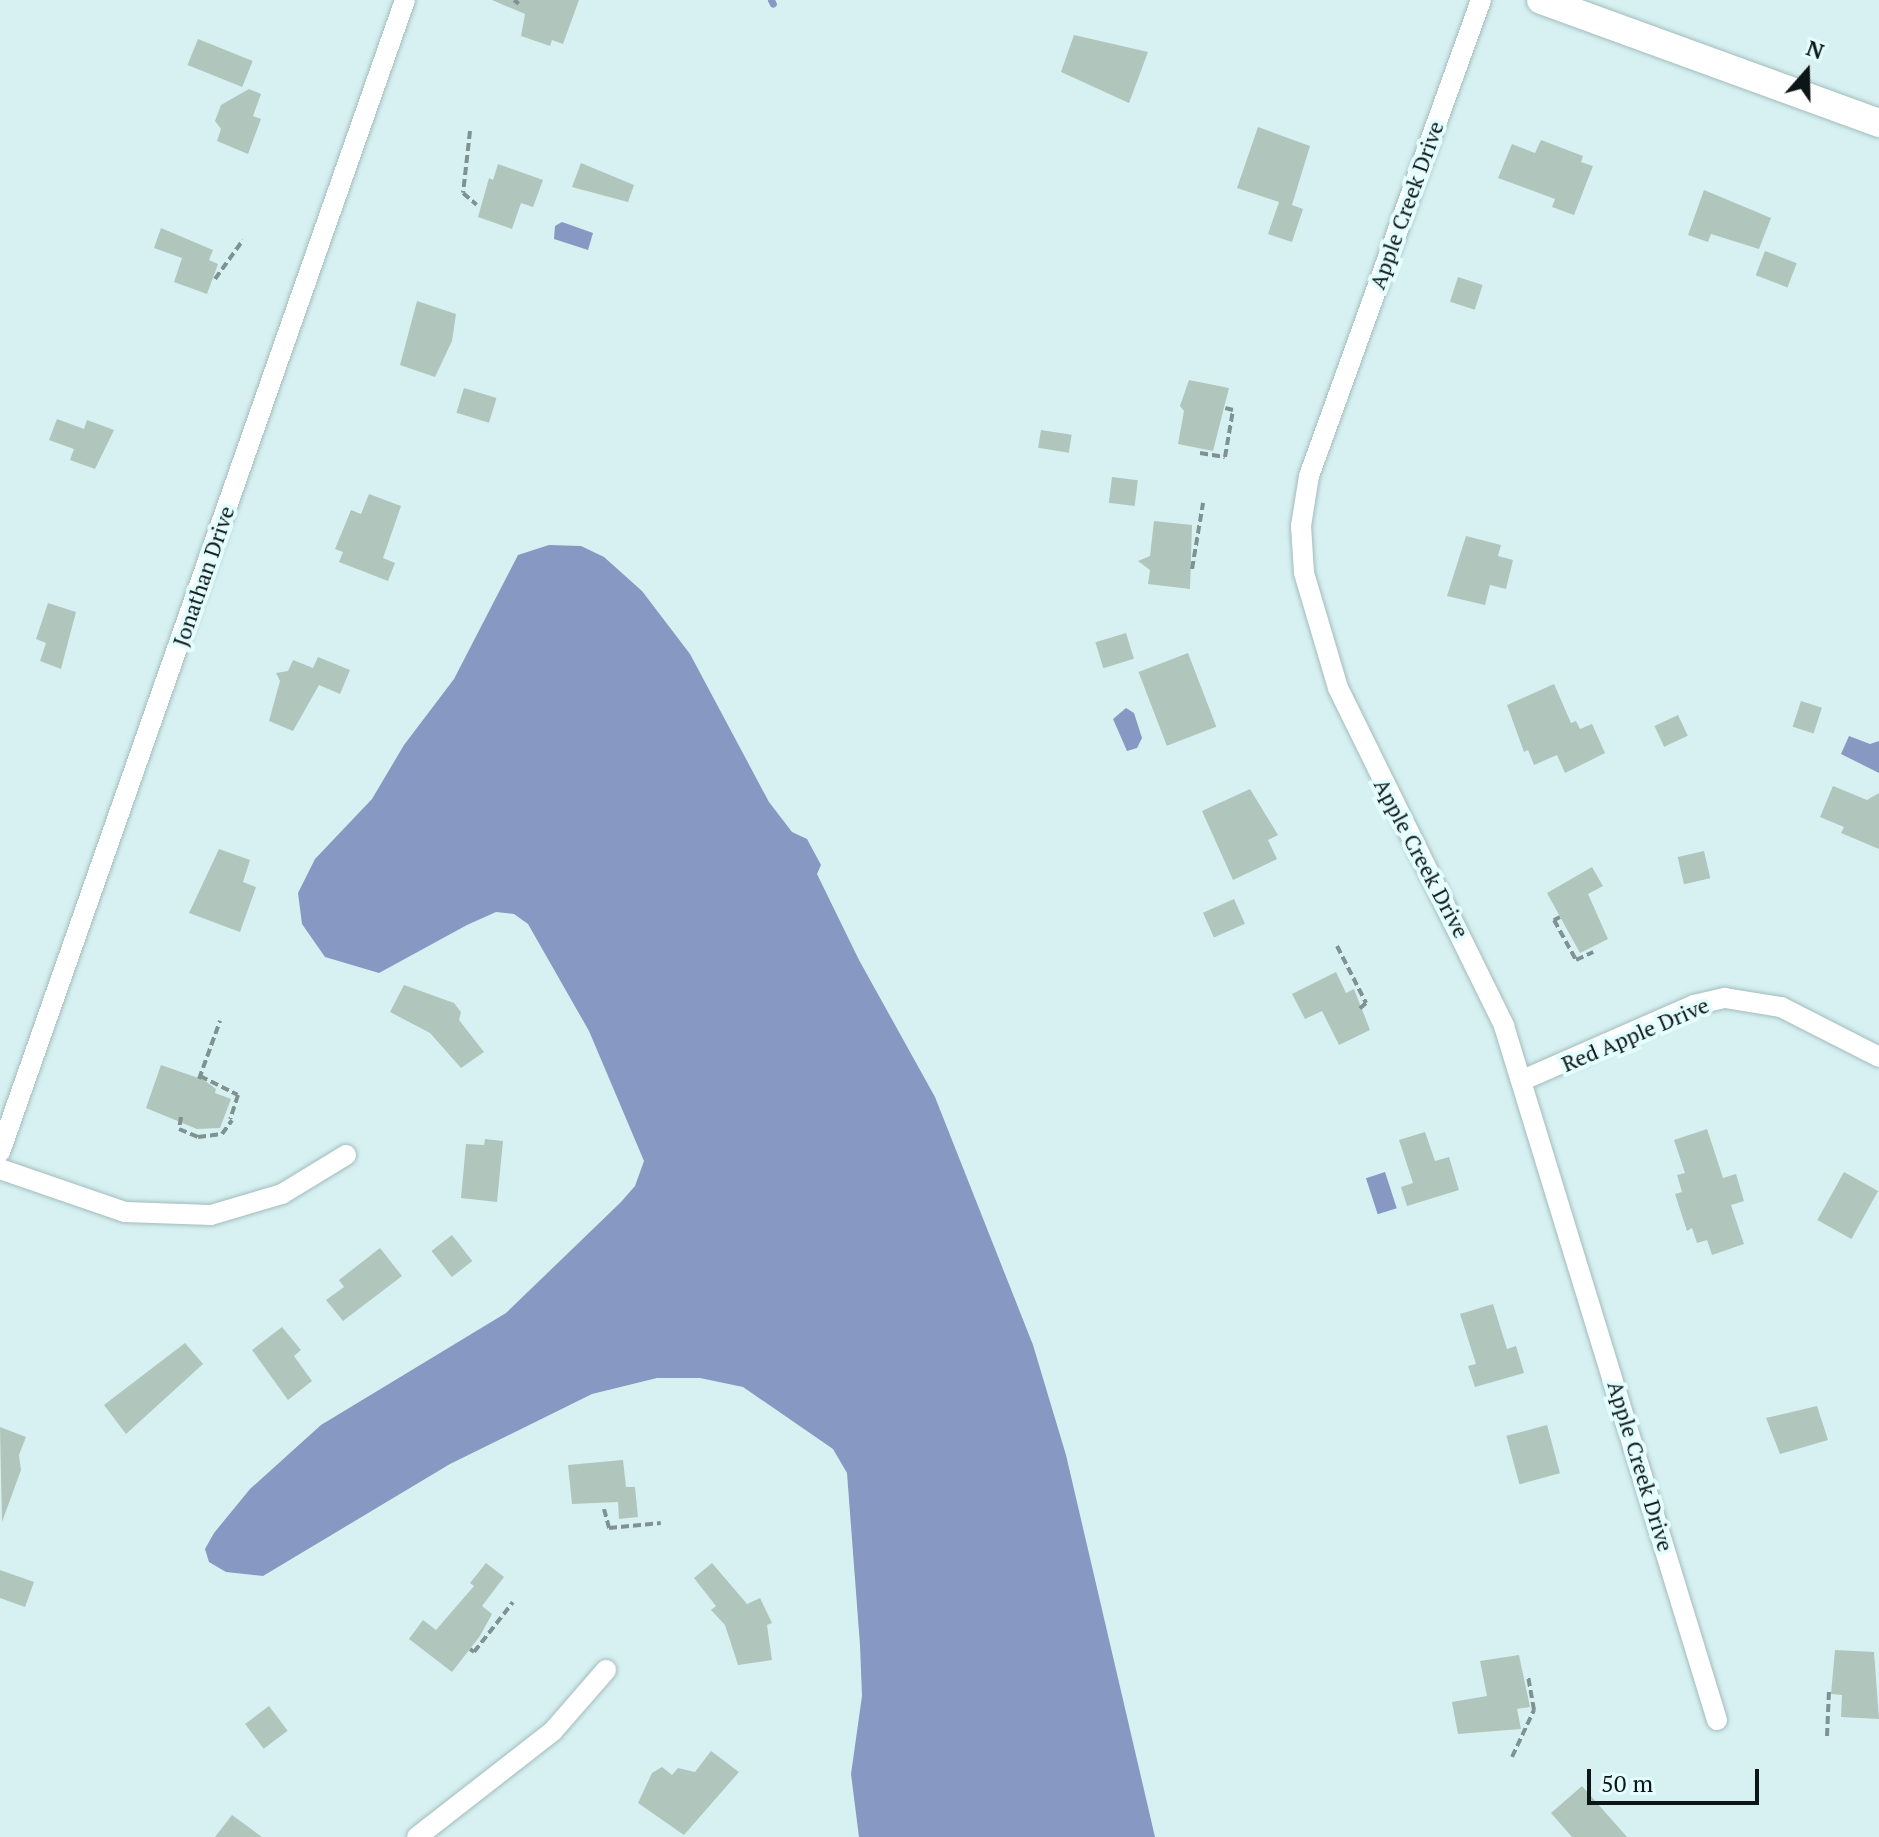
<!DOCTYPE html>
<style>
body{margin:0}
#map{position:relative;width:1879px;height:1837px;overflow:hidden;background:#d7f1f2;font-family:"PT Serif",serif}
div>[style]{position:absolute}
.water>*{inset:0;background:#8798c2;transform-origin:0 0}
.stream>*{height:7px;margin:-3.5px;padding:0 3.5px;transform-origin:3.5px;border-radius:3.5px;background:#8798c2}
.building>*{inset:0;background:#b0c5bb;transform-origin:0 0}
.path>*{height:4px;margin-top:-2px;transform-origin:0;background:repeating-linear-gradient(90deg,#7f9292 0 8px,transparent 0 12px)}
.roads{filter:drop-shadow(0 0 2px #a3bbbc) drop-shadow(0 0 2px #a3bbbc)}
.street>*{height:20px;margin:-10px;padding:0 10px;transform-origin:10px;border-radius:10px;background:#fff}
.secondary>*{height:28px;margin:-14px;padding:0 14px;transform-origin:14px;border-radius:14px;background:#fff}
span{translate:-50% -50%;white-space:nowrap;text-align:center;line-height:1.15;-webkit-text-stroke:8px #e4feff;paint-order:stroke}
.street-label{font-size:22px;color:#0d1616}
.north{position:absolute;left:1767px;top:32px;width:80px;height:80px;-webkit-text-stroke:6px #e4feff;paint-order:stroke;rotate:20deg;font-size:22px;font-weight:700;line-height:32px;text-align:center;color:#0d1616}
.north::after{content:'';display:block;margin:auto;width:28px;height:36px;background:#0d1616;clip-path:polygon(50% 0,100% 100%,50% 72%,0 100%)}
.scale{position:absolute;left:1587px;top:1769px;width:172px;height:36px;box-sizing:border-box;border:4px solid #0d1616;border-top:0;padding-left:10px;font-size:24px;line-height:28px;white-space:nowrap;color:#0d1616;-webkit-text-stroke:6px #e4feff;paint-order:stroke}
</style>
<div id="map">
<div class="water">
<i style="clip-path:polygon(562px 222px,593px 233px,588px 250px,554px 239px,555px 226px)"></i>
<i style="clip-path:polygon(549px 545px,581px 546px,604px 557px,642px 591px,690px 654px,769px 802px,792px 832px,807px 839px,821px 865px,817px 874px,859px 960px,935px 1097px,1033px 1345px,1066px 1455px,1155px 1837px,859px 1837px,851px 1774px,862px 1696px,860px 1645px,847px 1473px,833px 1449px,743px 1387px,700px 1378px,657px 1378px,592px 1394px,450px 1464px,263px 1576px,226px 1572px,209px 1562px,205px 1549px,214px 1533px,250px 1489px,321px 1425px,506px 1313px,621px 1202px,635px 1186px,644px 1161px,589px 1031px,528px 924px,514px 914px,496px 912px,467px 925px,379px 973px,325px 957px,302px 924px,298px 893px,315px 859px,372px 799px,404px 745px,454px 679px,518px 555px)"></i>
<i style="clip-path:polygon(1126px 708px,1134px 713px,1142px 738px,1137px 748px,1127px 751px,1113px 719px)"></i>
<i style="clip-path:polygon(1849px 736px,1870px 744px,1879px 741px,1879px 773px,1841px 754px)"></i>
<i style="left:1385px;top:1172px;width:38px;height:20px;rotate:72deg"></i>
</div>
<div class="stream">
<i style="left:771px;top:0;width:4px;rotate:63deg"></i>
</div>
<div class="building">
<i style="clip-path:polygon(492px 0,579px 0,563px 44px,552px 40px,550px 46px,521px 36px,525px 14px)"></i>
<i style="clip-path:polygon(1074px 35px,1148px 52px,1129px 103px,1061px 72px)"></i>
<i style="left:198px;top:39px;width:59px;height:28px;rotate:22deg"></i>
<i style="clip-path:polygon(249px 89px,261px 94px,253px 116px,261px 119px,248px 154px,217px 141px,221px 129px,215px 121px,221px 105px)"></i>
<i style="clip-path:polygon(1258px 127px,1310px 146px,1292px 205px,1303px 209px,1292px 242px,1268px 234px,1279px 202px,1237px 188px)"></i>
<i style="clip-path:polygon(1541px 140px,1583px 156px,1581px 162px,1593px 166px,1574px 215px,1552px 207px,1555px 199px,1498px 178px,1512px 144px,1535px 153px)"></i>
<i style="clip-path:polygon(581px 163px,634px 185px,628px 202px,572px 187px)"></i>
<i style="clip-path:polygon(498px 164px,543px 180px,533px 207px,521px 203px,512px 229px,478px 217px,489px 178px,493px 180px)"></i>
<i style="clip-path:polygon(1704px 190px,1771px 218px,1759px 249px,1711px 234px,1708px 242px,1688px 235px)"></i>
<i style="clip-path:polygon(161px 228px,213px 250px,209px 260px,218px 264px,207px 294px,174px 282px,182px 258px,154px 248px)"></i>
<i style="left:1765px;top:251px;width:34px;height:26px;rotate:21deg"></i>
<i style="left:1458px;top:277px;width:26px;height:26px;rotate:18deg"></i>
<i style="clip-path:polygon(417px 301px,456px 314px,452px 341px,435px 377px,400px 365px)"></i>
<i style="clip-path:polygon(1189px 380px,1229px 388px,1213px 451px,1178px 444px,1184px 411px,1180px 406px)"></i>
<i style="left:464px;top:388px;width:34px;height:26px;rotate:17deg"></i>
<i style="clip-path:polygon(57px 419px,84px 429px,87px 420px,114px 430px,95px 469px,70px 460px,74px 449px,49px 440px)"></i>
<i style="left:1041px;top:430px;width:31px;height:18px;rotate:9deg"></i>
<i style="left:1112px;top:477px;width:26px;height:26px;rotate:7deg"></i>
<i style="clip-path:polygon(369px 494px,401px 506px,383px 558px,395px 563px,388px 581px,339px 562px,343px 552px,335px 549px,351px 510px,361px 514px)"></i>
<i style="clip-path:polygon(1154px 521px,1192px 525px,1190px 589px,1148px 584px,1150px 570px,1138px 561px,1150px 556px)"></i>
<i style="clip-path:polygon(1466px 536px,1501px 545px,1498px 556px,1513px 560px,1506px 589px,1490px 585px,1485px 605px,1447px 596px)"></i>
<i style="clip-path:polygon(48px 603px,76px 612px,61px 669px,40px 661px,46px 643px,36px 639px)"></i>
<i style="left:1126px;top:633px;width:27px;height:32px;rotate:73deg"></i>
<i style="left:1188px;top:653px;width:79px;height:53px;rotate:69deg"></i>
<i style="clip-path:polygon(318px 657px,350px 670px,340px 694px,319px 685px,293px 731px,269px 721px,280px 681px,276px 673px,288px 671px,293px 660px,313px 668px)"></i>
<i style="clip-path:polygon(1554px 684px,1571px 723px,1576px 721px,1580px 729px,1592px 724px,1605px 753px,1565px 773px,1557px 755px,1534px 765px,1528px 750px,1524px 752px,1507px 705px)"></i>
<i style="left:1801px;top:701px;width:22px;height:27px;rotate:18deg"></i>
<i style="left:1678px;top:715px;width:23px;height:26px;rotate:65deg"></i>
<i style="clip-path:polygon(1833px 786px,1867px 800px,1879px 793px,1879px 849px,1841px 833px,1844px 827px,1820px 817px)"></i>
<i style="clip-path:polygon(1250px 789px,1278px 835px,1268px 840px,1277px 859px,1233px 880px,1202px 811px)"></i>
<i style="clip-path:polygon(219px 849px,250px 860px,243px 882px,256px 887px,240px 932px,189px 913px)"></i>
<i style="left:1704px;top:851px;width:28px;height:27px;rotate:77deg"></i>
<i style="clip-path:polygon(1592px 867px,1603px 886px,1588px 894px,1608px 939px,1580px 953px,1547px 893px)"></i>
<i style="left:1234px;top:899px;width:27px;height:34px;rotate:66deg"></i>
<i style="clip-path:polygon(1336px 972px,1346px 993px,1354px 989px,1370px 1030px,1339px 1045px,1322px 1011px,1305px 1019px,1292px 994px)"></i>
<i style="clip-path:polygon(404px 985px,454px 1003px,461px 1012px,459px 1020px,484px 1052px,461px 1068px,430px 1033px,390px 1012px)"></i>
<i style="clip-path:polygon(161px 1065px,204px 1080px,216px 1089px,215px 1093px,231px 1099px,220px 1128px,197px 1129px,146px 1108px)"></i>
<i style="clip-path:polygon(1707px 1129px,1723px 1178px,1736px 1174px,1744px 1201px,1731px 1205px,1744px 1244px,1712px 1255px,1707px 1240px,1697px 1243px,1692px 1228px,1687px 1231px,1675px 1194px,1682px 1192px,1677px 1175px,1685px 1173px,1674px 1140px)"></i>
<i style="clip-path:polygon(1425px 1132px,1435px 1161px,1449px 1157px,1459px 1190px,1407px 1206px,1401px 1187px,1413px 1183px,1399px 1140px)"></i>
<i style="clip-path:polygon(485px 1139px,503px 1141px,497px 1202px,461px 1198px,466px 1144px,484px 1145px)"></i>
<i style="left:1844px;top:1172px;width:39px;height:55px;rotate:29deg"></i>
<i style="left:452px;top:1235px;width:33px;height:26px;rotate:52deg"></i>
<i style="clip-path:polygon(380px 1248px,402px 1276px,343px 1321px,326px 1300px,344px 1287px,339px 1280px)"></i>
<i style="clip-path:polygon(1493px 1304px,1507px 1349px,1516px 1346px,1524px 1373px,1475px 1387px,1468px 1366px,1476px 1364px,1460px 1314px)"></i>
<i style="clip-path:polygon(282px 1327px,301px 1350px,294px 1356px,312px 1381px,288px 1400px,252px 1350px)"></i>
<i style="clip-path:polygon(185px 1343px,203px 1364px,126px 1434px,104px 1405px)"></i>
<i style="clip-path:polygon(1817px 1406px,1828px 1440px,1780px 1454px,1766px 1418px)"></i>
<i style="left:1547px;top:1425px;width:50px;height:42px;rotate:75deg"></i>
<i style="clip-path:polygon(0 1427px,26px 1437px,19px 1455px,21px 1470px,2px 1522px)"></i>
<i style="clip-path:polygon(623px 1460px,626px 1487px,635px 1487px,638px 1517px,619px 1519px,618px 1502px,572px 1504px,568px 1465px)"></i>
<i style="clip-path:polygon(486px 1563px,504px 1577px,482px 1606px,492px 1614px,480px 1636px,452px 1672px,409px 1639px,423px 1620px,436px 1630px,474px 1586px,470px 1583px)"></i>
<i style="clip-path:polygon(712px 1563px,747px 1604px,760px 1598px,772px 1623px,767px 1625px,772px 1660px,738px 1665px,725px 1625px,711px 1610px,716px 1606px,694px 1578px)"></i>
<i style="clip-path:polygon(0 1570px,34px 1582px,25px 1607px,0 1598px)"></i>
<i style="clip-path:polygon(1835px 1650px,1874px 1652px,1879px 1719px,1841px 1717px,1842px 1695px,1831px 1694px)"></i>
<i style="clip-path:polygon(1519px 1655px,1530px 1707px,1517px 1709px,1521px 1729px,1458px 1734px,1452px 1702px,1487px 1696px,1480px 1661px)"></i>
<i style="left:269px;top:1706px;width:31px;height:30px;rotate:53deg"></i>
<i style="clip-path:polygon(711px 1751px,739px 1772px,684px 1835px,638px 1803px,652px 1773px,662px 1767px,672px 1775px,678px 1768px,695px 1772px)"></i>
<i style="clip-path:polygon(1582px 1786px,1627px 1837px,1572px 1837px,1551px 1813px)"></i>
<i style="clip-path:polygon(232px 1815px,262px 1837px,215px 1837px)"></i>
</div>
<div class="path">
<i style="left:514px;top:0;width:6px;rotate:39deg"></i>
<i style="left:470px;top:131px;width:62px;rotate:96.4deg"></i>
<i style="left:463px;top:193px;width:18px;rotate:41deg"></i>
<i style="left:215px;top:279px;width:48px;rotate:-54.3deg"></i>
<i style="left:1200px;top:453px;width:25px;rotate:9deg"></i>
<i style="left:1225px;top:457px;width:48px;rotate:-80.3deg"></i>
<i style="left:1233px;top:410px;width:8px;rotate:-166deg"></i>
<i style="left:1192px;top:569px;width:67px;rotate:-80.5deg"></i>
<i style="left:1560px;top:917px;width:7px;rotate:153deg"></i>
<i style="left:1554px;top:920px;width:46px;rotate:61.2deg"></i>
<i style="left:1576px;top:960px;width:19px;rotate:-25deg"></i>
<i style="left:1337px;top:946px;width:64px;rotate:63deg"></i>
<i style="left:1366px;top:1003px;width:9px;rotate:139deg"></i>
<i style="left:200px;top:1076px;width:42px;rotate:26.6deg"></i>
<i style="left:238px;top:1095px;width:25px;rotate:108deg"></i>
<i style="left:199px;top:1079px;width:62px;rotate:-70.1deg"></i>
<i style="left:181px;top:1117px;width:12px;rotate:99deg"></i>
<i style="left:179px;top:1129px;width:21px;rotate:23deg"></i>
<i style="left:198px;top:1137px;width:24px;rotate:-7deg"></i>
<i style="left:222px;top:1134px;width:17px;rotate:-54deg"></i>
<i style="left:604px;top:1509px;width:20px;rotate:75deg"></i>
<i style="left:609px;top:1528px;width:52px;rotate:-5.5deg"></i>
<i style="left:470px;top:1649px;width:5px;rotate:37deg"></i>
<i style="left:474px;top:1652px;width:63px;rotate:-52deg"></i>
<i style="left:1827px;top:1736px;width:46px;rotate:-87.5deg"></i>
<i style="left:1512px;top:1757px;width:52px;rotate:-64.9deg"></i>
<i style="left:1534px;top:1710px;width:35px;rotate:-100deg"></i>
</div>
<div class="roads">
<div class="street">
<i style="left:1481px;top:0;width:506px;rotate:109.87deg"></i>
<i style="left:1309px;top:476px;width:51px;rotate:99.1deg"></i>
<i style="left:1301px;top:526px;width:47px;rotate:86.3deg"></i>
<i style="left:1304px;top:573px;width:120px;rotate:73.5deg"></i>
<i style="left:1338px;top:688px;width:377px;rotate:63.8deg"></i>
<i style="left:1504px;top:1026px;width:726px;rotate:72.94deg"></i>
<i style="left:1523px;top:1080px;width:187px;rotate:-23.7deg"></i>
<i style="left:1694px;top:1005px;width:32px;rotate:-13deg"></i>
<i style="left:1725px;top:998px;width:57px;rotate:9.1deg"></i>
<i style="left:1781px;top:1007px;width:110px;rotate:27deg"></i>
<i style="left:0;top:1152px;width:1221px;rotate:-70.63deg"></i>
<i style="left:0;top:1169px;width:132px;rotate:19deg"></i>
<i style="left:125px;top:1212px;width:86px;rotate:2deg"></i>
<i style="left:211px;top:1215px;width:74px;rotate:-16.5deg"></i>
<i style="left:282px;top:1194px;width:75px;rotate:-31.4deg"></i>
<i style="left:417px;top:1837px;width:172px;rotate:-37.9deg"></i>
<i style="left:553px;top:1731px;width:81px;rotate:-49deg"></i>
</div>
<div class="secondary">
<i style="left:1541px;top:0;width:360px;rotate:20deg"></i>
</div>
</div>
<div class="street-label">
<span style="left:1406px;top:205px;rotate:-70deg">Apple Creek Drive</span>
<span style="left:203px;top:576px;rotate:-71deg">Jonathan Drive</span>
<span style="left:1422px;top:858px;rotate:62deg">Apple Creek Drive</span>
<span style="left:1635px;top:1034px;rotate:-23deg">Red Apple Drive</span>
<span style="left:1641px;top:1466px;rotate:73deg">Apple Creek Drive</span>
</div>
<div class="north">N</div>
<div class="scale">50 m</div>
</div>
